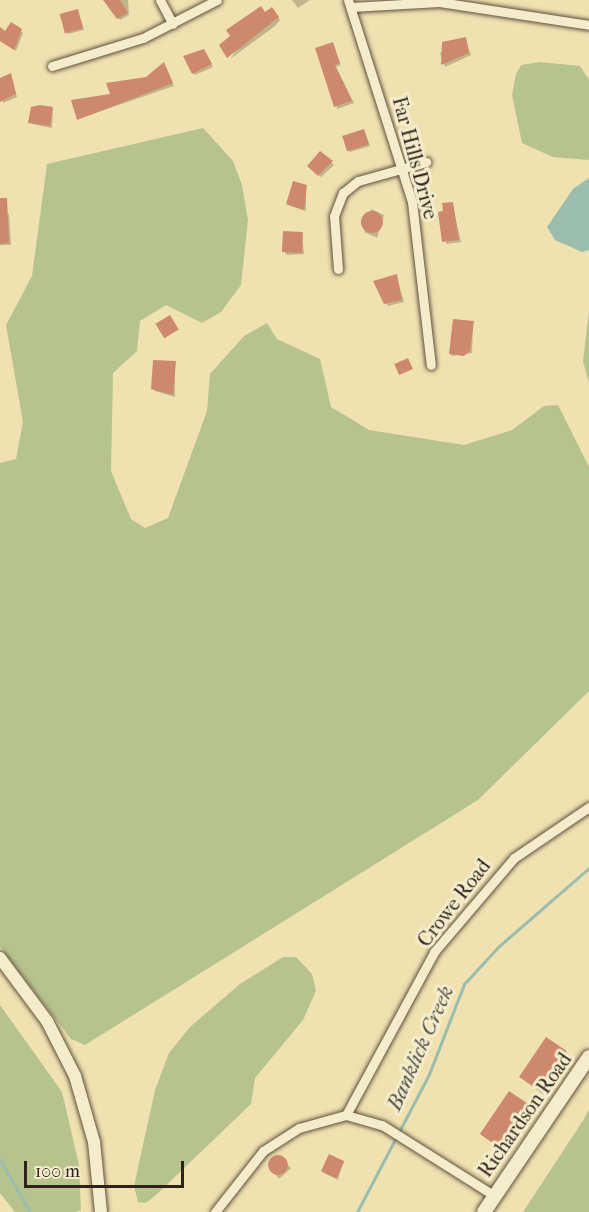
<!DOCTYPE html>
<style>
body{margin:0}
#map{position:relative;width:589px;height:1212px;overflow:hidden;background:#f0e1b0;font-family:"IM FELL French Canon",serif}
div>[style]{position:absolute}
.green>*{inset:0;background:#b7c38d}
.water>*{inset:0;background:#9abdae}
.shadow>*{inset:0;background:#0003;transform-origin:0 0}
.stream>*{height:3px;margin:-1.5px;padding:0 1.5px;transform-origin:1.5px;border-radius:1.5px;background:#9abdae}
.building>*{inset:0;background:#ce896c;transform-origin:0 0}
.round{border-radius:50%}
.roads{filter:drop-shadow(0 0 2px #5e5240) drop-shadow(0 0 2px #5e5240)}
.minor>*{height:9px;margin:-4.5px;padding:0 4.5px;transform-origin:4.5px;border-radius:4.5px;background:#f5eccc}
.tertiary>*{height:12px;margin:-6px;padding:0 6px;transform-origin:6px;border-radius:6px;background:#f5eccc}
.secondary>*{height:14px;margin:-7px;padding:0 7px;transform-origin:7px;border-radius:7px;background:#f5eccc}
span{translate:-50% -50%;white-space:nowrap;text-align:center;line-height:1.15;-webkit-text-stroke:6px #f5eccc;paint-order:stroke}
.street-label{font-size:20px;color:#2e221a}
.water-label{font-size:21px;color:#4e5046;font-style:italic}
.scale{position:absolute;left:24px;top:1161px;width:160px;height:27px;box-sizing:border-box;border:3px solid #2e221a;border-top:0;padding-left:8px;font-size:18px;line-height:21px;white-space:nowrap;color:#2e221a;-webkit-text-stroke:4px #f5eccc;paint-order:stroke}
</style>
<div id="map">
<div class="green">
<i style="clip-path:polygon(540px 62px,580px 66px,589px 80px,589px 160px,553px 157px,522px 143px,512px 95px,516px 74px,521px 65px)"></i>
<i style="clip-path:polygon(203px 128px,233px 161px,242px 185px,248px 220px,241px 285px,221px 312px,202px 323px,166px 305px,140px 321px,137px 351px,113px 373px,111px 471px,131px 519px,145px 528px,168px 518px,207px 411px,210px 374px,244px 336px,267px 323px,277px 339px,320px 359px,331px 407px,369px 430px,464px 445px,512px 430px,544px 406px,558px 405px,589px 467px,589px 691px,478px 800px,85px 1045px,71px 1039px,0 947px,0 463px,16px 459px,23px 422px,6px 325px,32px 276px,47px 164px)"></i>
<i style="clip-path:polygon(589px 311px,589px 383px,583px 361px)"></i>
<i style="clip-path:polygon(283px 957px,296px 957px,312px 974px,316px 991px,303px 1020px,255px 1078px,251px 1104px,157px 1194px,146px 1203px,138px 1202px,134px 1186px,155px 1090px,169px 1053px,190px 1027px,240px 984px)"></i>
<i style="clip-path:polygon(0 1005px,62px 1092px,79px 1165px,81px 1210px,76px 1212px,15px 1212px,0 1193px)"></i>
<i style="clip-path:polygon(589px 1109px,589px 1212px,523px 1212px,584px 1119px)"></i>
</div>
<div class="water">
<i style="clip-path:polygon(589px 178px,589px 250px,582px 252px,555px 240px,547px 227px,573px 189px)"></i>
</div>
<div class="shadow">
<i style="clip-path:polygon(105px 0,128px 0,129px 15px,120px 20px)"></i>
<i style="clip-path:polygon(292px 0,310px 0,298px 8px)"></i>
<i style="clip-path:polygon(77px 10px,84px 30px,68px 34px,65px 32px)"></i>
<i style="clip-path:polygon(274px 11px,280px 20px,275px 26px,230px 59px,265px 13px)"></i>
<i style="clip-path:polygon(12px 24px,23px 33px,16px 51px,0 40px)"></i>
<i style="clip-path:polygon(465px 38px,471px 55px,445px 67px,440px 53px)"></i>
<i style="clip-path:polygon(332px 44px,341px 65px,336px 67px,354px 103px,337px 109px)"></i>
<i style="clip-path:polygon(206px 53px,213px 67px,195px 75px,193px 73px)"></i>
<i style="clip-path:polygon(164px 64px,174px 86px,78px 119px,147px 78px)"></i>
<i style="clip-path:polygon(11px 75px,17px 97px,3px 103px,0 80px)"></i>
<i style="clip-path:polygon(32px 108px,53px 109px,52px 128px,32px 124px)"></i>
<i style="clip-path:polygon(364px 130px,370px 146px,350px 152px,348px 150px)"></i>
<i style="clip-path:polygon(320px 153px,334px 165px,321px 177px,309px 166px)"></i>
<i style="clip-path:polygon(306px 186px,306px 211px,290px 206px,287px 204px)"></i>
<i style="clip-path:polygon(452px 204px,461px 242px,446px 244px,445px 213px)"></i>
<i style="clip-path:polygon(371px 209px,384px 215px,377px 238px,364px 232px)"></i>
<i style="clip-path:polygon(0 212px,9px 214px,11px 245px,0 245px)"></i>
<i style="clip-path:polygon(302px 234px,304px 254px,287px 255px,285px 253px)"></i>
<i style="clip-path:polygon(396px 276px,404px 302px,388px 306px,386px 303px)"></i>
<i style="clip-path:polygon(473px 323px,472px 353px,452px 356px,450px 354px)"></i>
<i style="clip-path:polygon(175px 362px,175px 397px,155px 391px,153px 388px)"></i>
<i style="left:547px;top:1039px;width:29px;height:47px;rotate:36deg"></i>
<i style="clip-path:polygon(530px 1107px,534px 1111px,505px 1152px,484px 1137px)"></i>
<i style="left:281px;top:1157px;width:15px;height:16px;rotate:48deg"></i>
<i style="clip-path:polygon(343px 1162px,338px 1180px,324px 1173px)"></i>
</div>
<div class="stream">
<i style="left:0;top:1160px;width:60px;rotate:60deg"></i>
<i style="left:357px;top:1212px;width:156px;rotate:-62.4deg"></i>
<i style="left:429px;top:1074px;width:97px;rotate:-68.7deg"></i>
<i style="left:464px;top:984px;width:50px;rotate:-47.4deg"></i>
<i style="left:498px;top:947px;width:121px;rotate:-41deg"></i>
</div>
<div class="building">
<i style="clip-path:polygon(103px 0,120px 0,128px 13px,117px 19px)"></i>
<i style="clip-path:polygon(261px 6px,265px 12px,272px 7px,279px 17px,227px 58px,219px 45px,230px 36px,226px 30px)"></i>
<i style="left:78px;top:9px;width:20px;height:19px;rotate:75deg"></i>
<i style="clip-path:polygon(11px 22px,22px 29px,14px 50px,0 41px,0 27px,5px 31px)"></i>
<i style="clip-path:polygon(466px 37px,469px 53px,441px 65px,442px 42px)"></i>
<i style="clip-path:polygon(333px 42px,340px 63px,335px 65px,352px 101px,334px 107px,315px 48px)"></i>
<i style="clip-path:polygon(204px 49px,212px 64px,192px 74px,183px 56px)"></i>
<i style="clip-path:polygon(164px 62px,173px 83px,77px 120px,71px 100px,110px 94px,106px 83px,146px 77px)"></i>
<i style="clip-path:polygon(11px 73px,16px 94px,0 102px,0 78px)"></i>
<i style="clip-path:polygon(40px 105px,53px 107px,50px 126px,28px 123px,31px 107px)"></i>
<i style="left:364px;top:129px;width:16px;height:23px;rotate:72deg"></i>
<i style="clip-path:polygon(320px 151px,333px 161px,318px 176px,307px 166px)"></i>
<i style="clip-path:polygon(293px 181px,307px 185px,304px 210px,286px 204px)"></i>
<i style="clip-path:polygon(0 198px,7px 198px,9px 243px,0 244px)"></i>
<i style="clip-path:polygon(453px 202px,459px 240px,442px 242px,438px 212px,443px 211px,442px 203px)"></i>
<i class="round" style="left:361px;top:211px;width:22px;height:22px"></i>
<i style="left:303px;top:232px;width:21px;height:20px;rotate:93deg"></i>
<i style="clip-path:polygon(397px 274px,402px 300px,384px 304px,373px 281px)"></i>
<i style="left:170px;top:315px;width:17px;height:17px;rotate:59deg"></i>
<i style="clip-path:polygon(453px 319px,474px 321px,470px 351px,464px 356px,449px 354px)"></i>
<i style="left:408px;top:358px;width:12px;height:15px;rotate:66deg"></i>
<i style="clip-path:polygon(153px 360px,176px 361px,173px 395px,151px 389px)"></i>
<i style="left:546px;top:1037px;width:25px;height:48px;rotate:34deg"></i>
<i style="left:509px;top:1091px;width:27px;height:52px;rotate:34deg"></i>
<i style="left:329px;top:1154px;width:17px;height:19px;rotate:25deg"></i>
<i class="round" style="left:268px;top:1155px;width:20px;height:20px"></i>
</div>
<div class="roads">
<div class="minor">
<i style="left:160px;top:0;width:27px;rotate:62deg"></i>
<i style="left:348px;top:0;width:212px;rotate:72.4deg"></i>
<i style="left:412px;top:202px;width:164px;rotate:83.4deg"></i>
<i style="left:351px;top:7px;width:88px;rotate:-3.3deg"></i>
<i style="left:439px;top:2px;width:152px;rotate:8.7deg"></i>
<i style="left:52px;top:66px;width:95px;rotate:-17.1deg"></i>
<i style="left:143px;top:38px;width:83px;rotate:-27.2deg"></i>
<i style="left:338px;top:269px;width:53px;rotate:-94.3deg"></i>
<i style="left:334px;top:216px;width:25px;rotate:-69deg"></i>
<i style="left:343px;top:193px;width:19px;rotate:-39deg"></i>
<i style="left:358px;top:181px;width:71px;rotate:-15.6deg"></i>
<i style="left:346px;top:1115px;width:185px;rotate:-61.6deg"></i>
<i style="left:434px;top:952px;width:123px;rotate:-49.6deg"></i>
<i style="left:514px;top:858px;width:91px;rotate:-34.2deg"></i>
<i style="left:215px;top:1212px;width:78px;rotate:-51.8deg"></i>
<i style="left:263px;top:1151px;width:43px;rotate:-32.6deg"></i>
<i style="left:299px;top:1128px;width:49px;rotate:-15.5deg"></i>
<i style="left:346px;top:1115px;width:37px;rotate:16deg"></i>
<i style="left:382px;top:1125px;width:131px;rotate:32.2deg"></i>
</div>
<div class="tertiary">
<i style="left:0;top:958px;width:79px;rotate:53.3deg"></i>
<i style="left:47px;top:1021px;width:62px;rotate:63deg"></i>
<i style="left:75px;top:1076px;width:69px;rotate:73.9deg"></i>
<i style="left:94px;top:1142px;width:70px;rotate:84.3deg"></i>
</div>
<div class="secondary">
<i style="left:484px;top:1212px;width:187px;rotate:-55.9deg"></i>
</div>
</div>
<div class="street-label">
<span style="left:415px;top:158px;rotate:75deg">Far Hills Drive</span>
<span style="left:454px;top:903px;rotate:-52deg">Crowe Road</span>
<span style="left:525px;top:1115px;rotate:-55deg">Richardson Road</span>
</div>
<div class="water-label">
<span style="left:420px;top:1048px;rotate:-66deg">Banklick Creek</span>
</div>
<div class="scale">100 m</div>
</div>
